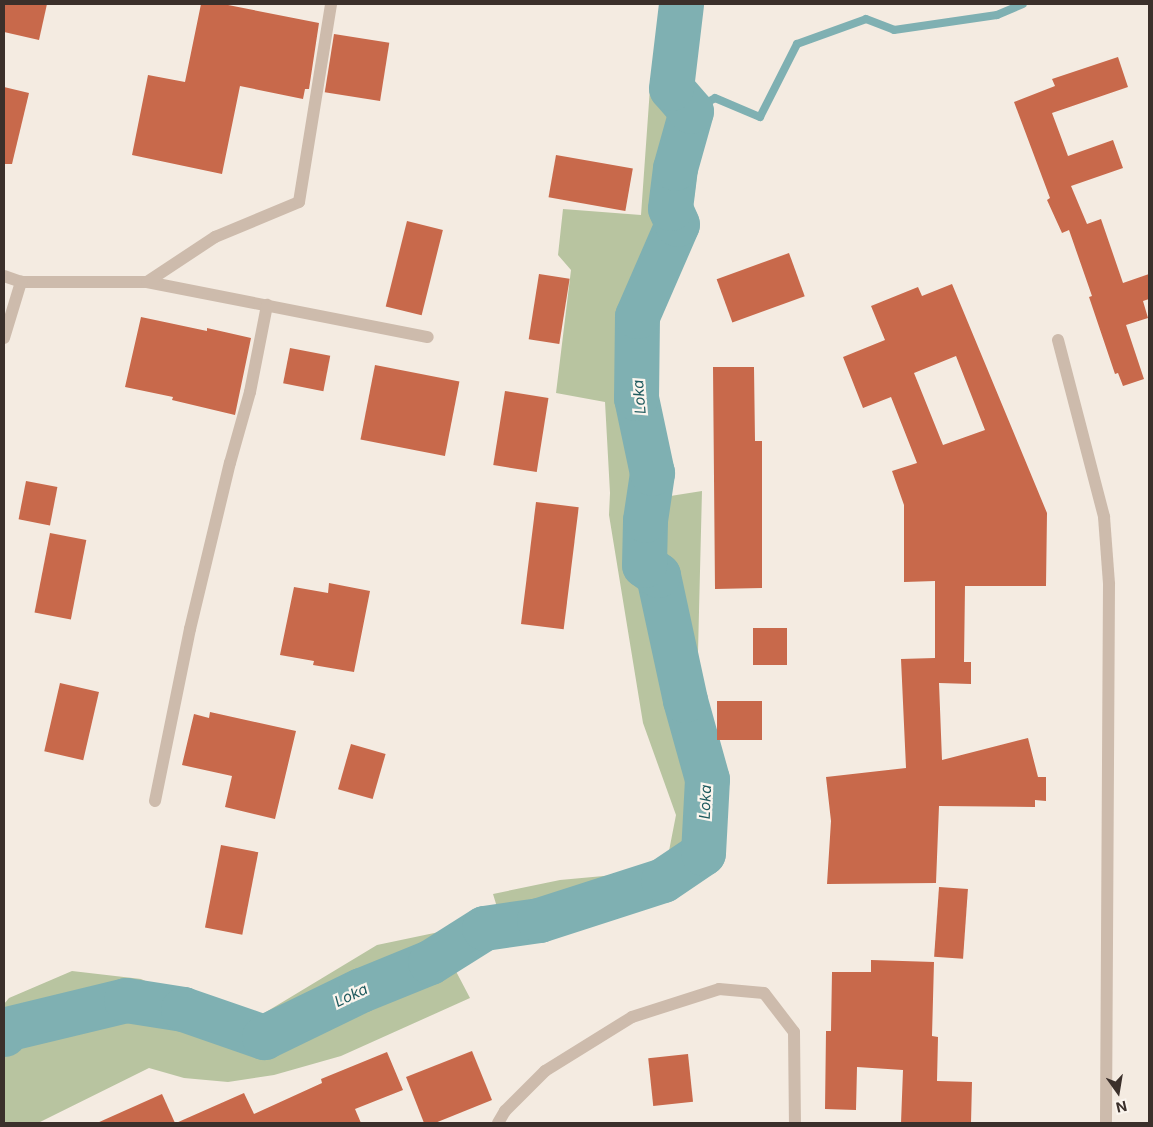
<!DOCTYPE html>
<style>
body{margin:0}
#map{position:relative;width:1153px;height:1127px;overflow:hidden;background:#f4ebe1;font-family:Inter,sans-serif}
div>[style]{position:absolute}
.green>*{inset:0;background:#b8c4a0}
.stream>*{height:8px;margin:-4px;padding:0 4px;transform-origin:4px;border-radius:4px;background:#7fb0b2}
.river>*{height:45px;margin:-22.5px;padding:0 22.5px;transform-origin:22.5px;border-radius:22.5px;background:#7fb0b2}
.building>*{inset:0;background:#c8694b;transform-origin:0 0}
.street>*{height:12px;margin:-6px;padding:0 6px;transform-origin:6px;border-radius:6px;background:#cdbbac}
span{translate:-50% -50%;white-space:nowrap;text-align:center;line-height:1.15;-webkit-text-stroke:4.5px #fbf5ee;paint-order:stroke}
.water-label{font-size:15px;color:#1f5a5e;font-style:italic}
.frame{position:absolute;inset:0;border:5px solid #3b302b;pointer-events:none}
.north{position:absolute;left:1093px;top:1067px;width:50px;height:50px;-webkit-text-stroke:4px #fbf5ee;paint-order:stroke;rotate:167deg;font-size:14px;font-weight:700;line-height:20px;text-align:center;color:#3b302b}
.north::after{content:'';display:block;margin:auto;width:18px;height:22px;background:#3b302b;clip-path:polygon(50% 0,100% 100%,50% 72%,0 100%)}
</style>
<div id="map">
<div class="green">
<i style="clip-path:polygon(650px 88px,701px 90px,703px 129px,694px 198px,662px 253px,661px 303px,642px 390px,664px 497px,702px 491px,698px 652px,701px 749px,716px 801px,720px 849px,675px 881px,573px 920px,507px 940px,493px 894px,560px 880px,647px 872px,668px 856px,676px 815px,643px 723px,609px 515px,610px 493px,605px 402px,556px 393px,571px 270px,558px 255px,563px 209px,641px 215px)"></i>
<i style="clip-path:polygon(439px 932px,449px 958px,470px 998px,341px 1056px,274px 1075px,228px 1082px,184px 1078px,149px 1068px,38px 1123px,4px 1123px,4px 1004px,9px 998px,72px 971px,141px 979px,212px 1011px,261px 1015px,377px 945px)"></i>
</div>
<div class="stream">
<i style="left:691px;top:111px;width:27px;rotate:-28deg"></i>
<i style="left:715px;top:98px;width:49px;rotate:22.9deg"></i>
<i style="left:760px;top:117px;width:82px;rotate:-63.1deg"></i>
<i style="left:797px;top:44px;width:73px;rotate:-19.9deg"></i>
<i style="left:866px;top:19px;width:30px;rotate:21deg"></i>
<i style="left:894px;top:30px;width:104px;rotate:-8.3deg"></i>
<i style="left:997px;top:15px;width:28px;rotate:-23deg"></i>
</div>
<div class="river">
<i style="left:4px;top:1034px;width:5px;rotate:-68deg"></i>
<i style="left:6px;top:1029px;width:123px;rotate:-13.6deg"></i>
<i style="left:126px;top:1000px;width:58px;rotate:9deg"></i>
<i style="left:183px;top:1009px;width:86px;rotate:19.1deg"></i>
<i style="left:264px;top:1037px;width:108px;rotate:-25.9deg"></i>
<i style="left:361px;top:990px;width:74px;rotate:-22.1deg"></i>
<i style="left:430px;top:962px;width:64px;rotate:-32.2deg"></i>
<i style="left:484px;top:928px;width:56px;rotate:-8.3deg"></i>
<i style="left:539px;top:920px;width:130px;rotate:-17.9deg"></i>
<i style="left:663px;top:880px;width:48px;rotate:-34deg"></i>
<i style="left:703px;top:853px;width:74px;rotate:-86.9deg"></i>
<i style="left:707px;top:779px;width:82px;rotate:-105.6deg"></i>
<i style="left:685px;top:700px;width:128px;rotate:-102.2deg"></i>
<i style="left:658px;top:575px;width:17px;rotate:-144deg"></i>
<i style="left:644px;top:565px;width:45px;rotate:-88.7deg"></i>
<i style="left:645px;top:520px;width:48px;rotate:-81.5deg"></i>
<i style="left:652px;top:473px;width:77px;rotate:-102deg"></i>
<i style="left:636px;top:398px;width:82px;rotate:-89.3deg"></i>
<i style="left:637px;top:316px;width:100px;rotate:-66.5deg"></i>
<i style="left:677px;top:224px;width:17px;rotate:-114deg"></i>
<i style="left:670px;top:208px;width:40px;rotate:-82.9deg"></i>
<i style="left:675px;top:168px;width:59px;rotate:-74.3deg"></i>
<i style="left:691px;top:111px;width:30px;rotate:-131deg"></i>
<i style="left:671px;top:88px;width:85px;rotate:-83.2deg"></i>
</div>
<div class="building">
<i style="clip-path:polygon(4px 4px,47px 4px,39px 40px,4px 32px)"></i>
<i style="clip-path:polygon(201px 4px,223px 4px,319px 23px,309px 89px,305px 89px,303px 99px,240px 86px,222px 174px,132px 155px,148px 75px,185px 82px)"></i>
<i style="left:334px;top:34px;width:56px;height:59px;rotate:9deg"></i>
<i style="clip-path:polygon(1118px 57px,1128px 87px,1052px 113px,1068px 156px,1113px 140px,1123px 168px,1071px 186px,1087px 224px,1101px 219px,1123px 283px,1149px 274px,1149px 299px,1143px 301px,1148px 318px,1126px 325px,1144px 379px,1123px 386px,1118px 373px,1115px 374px,1089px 297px,1092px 296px,1069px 230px,1062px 233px,1047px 200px,1050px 198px,1014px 102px,1055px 86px,1052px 79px)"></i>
<i style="clip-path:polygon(4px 87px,29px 93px,12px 164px,4px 164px)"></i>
<i style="left:556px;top:155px;width:78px;height:43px;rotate:10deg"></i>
<i style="left:407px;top:221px;width:37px;height:88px;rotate:14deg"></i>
<i style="left:789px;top:253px;width:46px;height:77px;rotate:70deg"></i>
<i style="left:539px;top:274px;width:31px;height:66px;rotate:9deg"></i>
<i style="clip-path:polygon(evenodd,952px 284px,1047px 513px,1046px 586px,965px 586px,964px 662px,971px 662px,971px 684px,939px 683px,942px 760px,1028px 738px,1038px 777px,1046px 777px,1046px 801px,1035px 800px,1035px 807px,939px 806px,936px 883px,827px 884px,831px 821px,826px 777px,906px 768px,901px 659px,935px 658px,935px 581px,904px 582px,904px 505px,892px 471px,917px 463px,891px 397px,863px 408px,843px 357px,885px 340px,871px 306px,918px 287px,922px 296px,952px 284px,956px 356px,985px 430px,943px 445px,914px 373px,956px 356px)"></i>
<i style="clip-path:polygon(141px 317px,207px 331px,207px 328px,251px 338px,235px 415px,172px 400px,173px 397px,125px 387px)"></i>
<i style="left:290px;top:348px;width:41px;height:36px;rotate:11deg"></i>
<i style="left:375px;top:365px;width:86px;height:76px;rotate:11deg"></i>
<i style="clip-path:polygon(713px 367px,754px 367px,755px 441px,762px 441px,762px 588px,715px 589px)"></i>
<i style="left:505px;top:391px;width:44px;height:75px;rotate:9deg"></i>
<i style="left:26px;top:481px;width:32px;height:39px;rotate:11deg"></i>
<i style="left:536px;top:502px;width:43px;height:123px;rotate:7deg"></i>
<i style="left:50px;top:533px;width:37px;height:81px;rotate:11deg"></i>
<i style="clip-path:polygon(329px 583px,370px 591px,354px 672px,313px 665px,314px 661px,280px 655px,294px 587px,328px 593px)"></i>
<i style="left:787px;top:628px;width:37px;height:34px;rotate:90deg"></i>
<i style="left:60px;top:683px;width:40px;height:70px;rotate:13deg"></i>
<i style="left:762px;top:701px;width:39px;height:45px;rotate:90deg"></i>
<i style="clip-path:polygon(210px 712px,296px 731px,275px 819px,225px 807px,232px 776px,182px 765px,194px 714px,209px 718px)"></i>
<i style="left:351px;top:744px;width:36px;height:47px;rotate:16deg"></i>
<i style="left:221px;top:845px;width:38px;height:84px;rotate:11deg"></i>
<i style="left:939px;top:887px;width:29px;height:70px;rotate:4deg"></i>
<i style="clip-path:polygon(871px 960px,934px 962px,932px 1036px,938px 1037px,937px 1081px,972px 1082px,971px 1123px,901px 1123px,903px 1070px,857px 1067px,856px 1110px,825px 1109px,826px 1031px,831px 1031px,832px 972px,871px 972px)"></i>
<i style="clip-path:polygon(472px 1051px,492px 1100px,435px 1123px,424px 1123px,406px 1077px)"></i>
<i style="clip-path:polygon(387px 1052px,403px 1090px,355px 1109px,361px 1123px,176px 1123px,244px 1093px,254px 1114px,322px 1083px,321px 1079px)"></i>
<i style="left:688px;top:1054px;width:48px;height:40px;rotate:84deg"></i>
<i style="clip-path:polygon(162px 1094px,175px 1123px,97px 1123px)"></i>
</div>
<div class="street">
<i style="left:4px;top:276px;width:18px;rotate:19deg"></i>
<i style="left:21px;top:282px;width:126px"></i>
<i style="left:147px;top:282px;width:286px;rotate:11.1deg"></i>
<i style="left:147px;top:282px;width:82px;rotate:-33.5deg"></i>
<i style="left:215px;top:237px;width:91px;rotate:-22.6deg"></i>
<i style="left:299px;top:202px;width:201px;rotate:-80.8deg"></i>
<i style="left:4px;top:338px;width:59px;rotate:-73.1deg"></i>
<i style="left:1058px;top:340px;width:183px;rotate:75.4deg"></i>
<i style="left:1104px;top:517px;width:67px;rotate:85.7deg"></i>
<i style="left:1109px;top:584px;width:539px;rotate:90.32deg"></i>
<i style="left:155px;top:801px;width:176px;rotate:-78.5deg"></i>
<i style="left:190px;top:629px;width:171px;rotate:-76.5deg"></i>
<i style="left:230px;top:463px;width:74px;rotate:-74.3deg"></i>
<i style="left:250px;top:392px;width:89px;rotate:-78.9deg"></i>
<i style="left:498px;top:1123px;width:14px;rotate:-60deg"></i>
<i style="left:505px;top:1111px;width:57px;rotate:-45deg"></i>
<i style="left:545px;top:1071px;width:102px;rotate:-31.8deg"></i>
<i style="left:632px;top:1017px;width:91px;rotate:-17.8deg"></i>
<i style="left:719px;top:989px;width:45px;rotate:5.1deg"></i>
<i style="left:764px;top:993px;width:49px;rotate:52.4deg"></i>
<i style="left:794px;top:1032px;width:91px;rotate:89.4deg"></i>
</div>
<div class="water-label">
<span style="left:639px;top:397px;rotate:-95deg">Loka</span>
<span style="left:705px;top:802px;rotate:-88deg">Loka</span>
<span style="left:351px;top:995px;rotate:-25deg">Loka</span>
</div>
<div class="frame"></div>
<div class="north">N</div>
</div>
